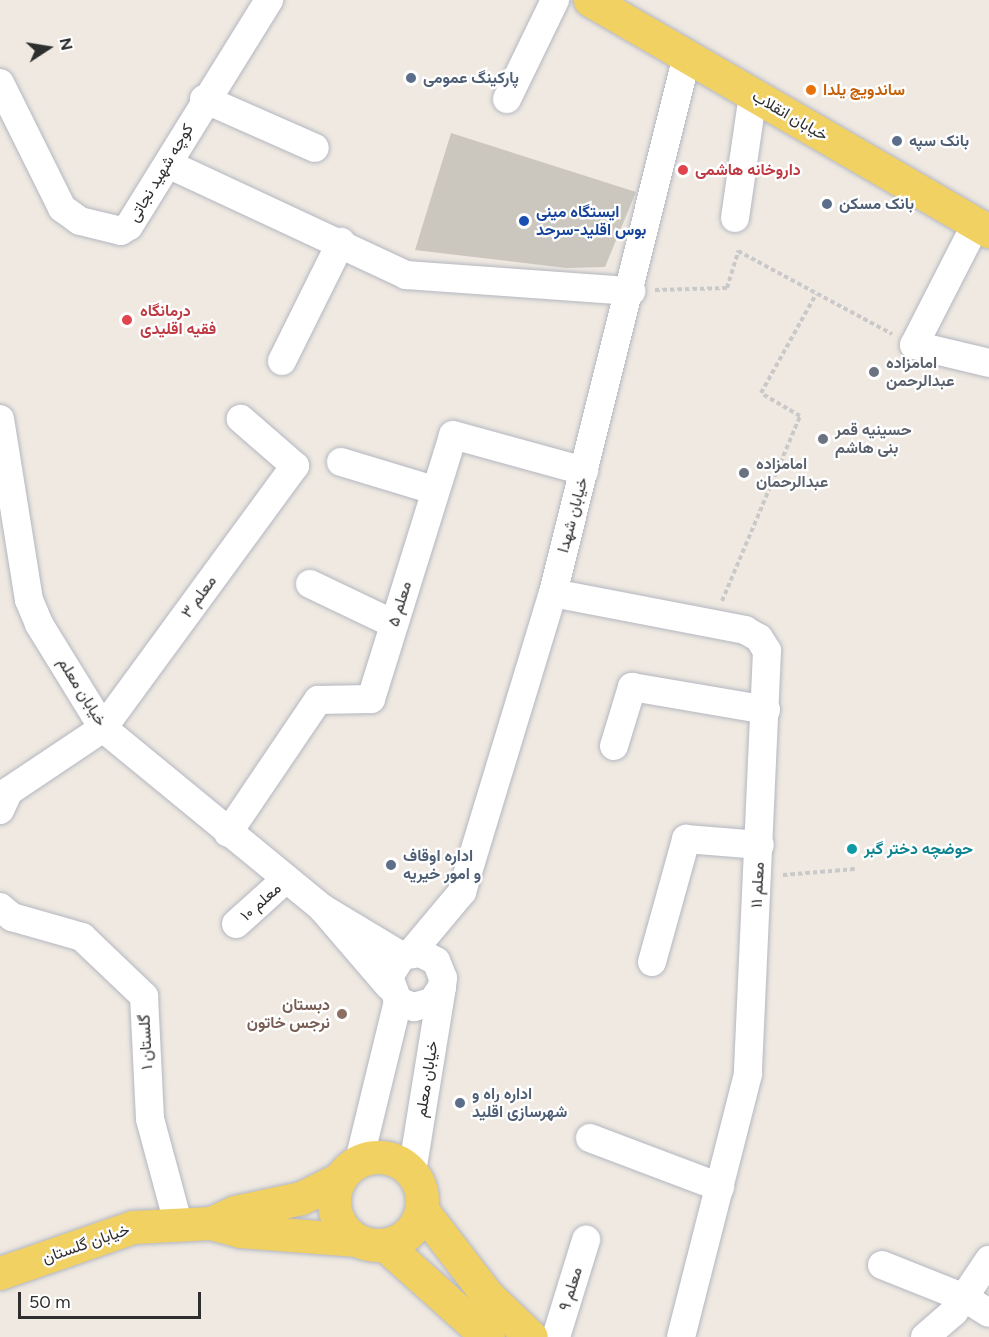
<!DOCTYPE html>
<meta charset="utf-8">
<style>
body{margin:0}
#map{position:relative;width:989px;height:1337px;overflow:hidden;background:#efe9e1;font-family:Figtree,Vazirmatn,sans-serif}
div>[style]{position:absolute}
.building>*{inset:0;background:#cbc7bf}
.path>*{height:4px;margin-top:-2px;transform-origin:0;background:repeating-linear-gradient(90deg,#c9c9c9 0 4.5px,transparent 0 7.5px)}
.roads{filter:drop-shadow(0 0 2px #b4b7c1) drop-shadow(0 0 2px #b4b7c1)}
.minor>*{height:28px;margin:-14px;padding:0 14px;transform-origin:14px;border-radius:14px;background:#fff}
.major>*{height:33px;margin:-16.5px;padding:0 16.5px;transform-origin:16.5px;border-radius:16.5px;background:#f2d163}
.major>.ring{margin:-16.5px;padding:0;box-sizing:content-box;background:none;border:33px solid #f2d163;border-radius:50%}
.dots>*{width:16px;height:16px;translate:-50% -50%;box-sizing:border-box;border:3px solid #fff;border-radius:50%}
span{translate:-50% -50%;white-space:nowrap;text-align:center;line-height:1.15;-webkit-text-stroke:4.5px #fff;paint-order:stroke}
.service-label{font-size:16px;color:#4e5e75;font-weight:700}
.left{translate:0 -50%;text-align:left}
.food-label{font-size:16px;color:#c56008;font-weight:700}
.street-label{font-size:16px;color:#2e2e2e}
.health-label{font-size:16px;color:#be3a42;font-weight:700}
.transit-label{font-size:16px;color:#164399;font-weight:700}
.worship-label{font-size:16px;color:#5b616d;font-weight:700}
.culture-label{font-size:16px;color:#0d838f;font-weight:700}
.education-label{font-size:16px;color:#785e54;font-weight:700}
.right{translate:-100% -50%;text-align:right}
.north{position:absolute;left:18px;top:18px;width:60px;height:60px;-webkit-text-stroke:4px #fff;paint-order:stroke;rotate:78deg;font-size:16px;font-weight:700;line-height:24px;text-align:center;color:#2e2e2e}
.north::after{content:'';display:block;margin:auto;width:21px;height:27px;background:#2e2e2e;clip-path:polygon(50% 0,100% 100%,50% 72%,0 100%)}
.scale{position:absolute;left:18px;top:1292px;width:183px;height:27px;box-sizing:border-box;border:3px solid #2e2e2e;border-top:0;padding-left:8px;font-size:18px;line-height:21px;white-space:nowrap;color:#2e2e2e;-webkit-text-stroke:4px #fff;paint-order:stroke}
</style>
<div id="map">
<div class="building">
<i style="clip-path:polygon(451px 133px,636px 192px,605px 267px,566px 268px,415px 250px)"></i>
</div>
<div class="path">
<i style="left:655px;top:290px;width:72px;rotate:-1.6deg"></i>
<i style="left:727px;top:288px;width:39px;rotate:-73deg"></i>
<i style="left:738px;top:251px;width:175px;rotate:28.3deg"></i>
<i style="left:722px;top:601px;width:201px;rotate:-67.1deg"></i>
<i style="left:800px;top:416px;width:45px;rotate:-149.5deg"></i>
<i style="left:761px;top:393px;width:113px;rotate:-60.9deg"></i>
<i style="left:783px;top:875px;width:72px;rotate:-4.8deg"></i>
</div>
<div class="roads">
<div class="minor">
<i style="left:0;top:83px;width:140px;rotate:63.6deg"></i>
<i style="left:62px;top:208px;width:22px;rotate:36deg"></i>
<i style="left:80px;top:221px;width:42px;rotate:13.7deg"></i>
<i style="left:121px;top:231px;width:9px;rotate:-32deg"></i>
<i style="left:129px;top:226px;width:266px;rotate:-58.2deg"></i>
<i style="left:204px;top:99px;width:121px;rotate:23.8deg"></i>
<i style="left:507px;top:99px;width:110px;rotate:-64.1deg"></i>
<i style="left:168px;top:164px;width:263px;rotate:25deg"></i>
<i style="left:406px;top:275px;width:226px;rotate:4.1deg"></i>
<i style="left:735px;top:218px;width:125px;rotate:-81.7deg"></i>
<i style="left:976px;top:224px;width:136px;rotate:117.1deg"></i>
<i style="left:914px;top:345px;width:77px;rotate:13.5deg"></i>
<i style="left:282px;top:361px;width:133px;rotate:-63.6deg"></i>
<i style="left:0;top:419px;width:183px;rotate:80.9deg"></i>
<i style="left:29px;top:600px;width:26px;rotate:67deg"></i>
<i style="left:39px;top:624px;width:122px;rotate:58.4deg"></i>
<i style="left:103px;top:728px;width:283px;rotate:39.4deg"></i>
<i style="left:341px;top:462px;width:97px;rotate:16.8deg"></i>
<i style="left:310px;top:584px;width:93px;rotate:25.5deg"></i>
<i style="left:553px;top:593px;width:196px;rotate:10.9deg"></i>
<i style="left:745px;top:630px;width:16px;rotate:30deg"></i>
<i style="left:759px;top:638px;width:15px;rotate:58deg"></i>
<i style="left:767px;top:651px;width:423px;rotate:92.6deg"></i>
<i style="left:748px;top:1074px;width:271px;rotate:104.3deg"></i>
<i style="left:614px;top:746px;width:62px;rotate:-73deg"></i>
<i style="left:632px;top:687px;width:136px;rotate:9.7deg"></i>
<i style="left:0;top:810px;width:21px;rotate:-65deg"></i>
<i style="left:9px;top:791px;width:113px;rotate:-33.8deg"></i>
<i style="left:103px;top:728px;width:325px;rotate:-53.8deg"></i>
<i style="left:295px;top:466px;width:72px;rotate:-139deg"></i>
<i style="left:228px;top:833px;width:161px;rotate:-55.9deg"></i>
<i style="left:318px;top:700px;width:53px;rotate:-1.1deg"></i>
<i style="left:371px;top:699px;width:276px;rotate:-72.7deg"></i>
<i style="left:453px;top:435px;width:136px;rotate:15.4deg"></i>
<i style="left:0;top:907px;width:16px;rotate:40deg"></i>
<i style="left:12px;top:917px;width:73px;rotate:15.9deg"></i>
<i style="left:82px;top:937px;width:86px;rotate:43.6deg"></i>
<i style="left:144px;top:996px;width:123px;rotate:87.2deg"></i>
<i style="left:150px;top:1119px;width:108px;rotate:74.9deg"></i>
<i style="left:236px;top:924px;width:67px;rotate:-42deg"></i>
<i style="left:411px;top:953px;width:80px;rotate:-50.1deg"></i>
<i style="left:462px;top:892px;width:313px;rotate:-73.1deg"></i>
<i style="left:553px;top:593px;width:553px;rotate:-75.99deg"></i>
<i style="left:652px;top:962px;width:128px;rotate:-74.5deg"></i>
<i style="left:686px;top:839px;width:74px;rotate:4.6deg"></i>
<i style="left:389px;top:986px;width:103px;rotate:-130.7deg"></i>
<i style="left:322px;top:908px;width:93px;rotate:31deg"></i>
<i style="left:590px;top:1138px;width:139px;rotate:20.7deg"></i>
<i style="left:359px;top:1161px;width:165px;rotate:-76.3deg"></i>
<i style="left:412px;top:1172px;width:187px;rotate:-80.8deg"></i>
<i style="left:442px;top:987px;width:9px;rotate:-84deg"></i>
<i style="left:443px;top:978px;width:18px;rotate:-112deg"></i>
<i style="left:436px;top:961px;width:18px;rotate:-153deg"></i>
<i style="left:420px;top:953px;width:18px;rotate:171deg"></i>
<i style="left:402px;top:956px;width:25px;rotate:122deg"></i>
<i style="left:389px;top:977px;width:26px;rotate:69deg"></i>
<i style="left:398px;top:1001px;width:17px;rotate:21deg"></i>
<i style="left:414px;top:1007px;width:19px;rotate:-16deg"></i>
<i style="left:432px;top:1002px;width:18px;rotate:-56deg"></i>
<i style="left:882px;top:1265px;width:89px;rotate:21.7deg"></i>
<i style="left:965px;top:1298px;width:28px;rotate:32deg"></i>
<i style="left:556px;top:1337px;width:102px;rotate:-72.8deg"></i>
<i style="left:925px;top:1337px;width:38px;rotate:-41deg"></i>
<i style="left:954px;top:1312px;width:63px;rotate:-56.1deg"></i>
</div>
<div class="major">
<i style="left:590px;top:0;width:461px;rotate:30.1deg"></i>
<i class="ring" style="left:334px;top:1157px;width:55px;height:55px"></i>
<i style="left:339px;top:1179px;width:42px;rotate:153.4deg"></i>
<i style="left:301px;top:1198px;width:67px;rotate:168deg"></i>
<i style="left:235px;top:1212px;width:26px;rotate:155deg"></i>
<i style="left:211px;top:1223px;width:30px;rotate:15deg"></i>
<i style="left:240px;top:1231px;width:117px;rotate:4.4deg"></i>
<i style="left:422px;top:1210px;width:108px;rotate:52.5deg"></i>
<i style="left:488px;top:1296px;width:59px;rotate:43.6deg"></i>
<i style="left:385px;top:1245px;width:138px;rotate:41.8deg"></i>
<i style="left:0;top:1273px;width:141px;rotate:-19.1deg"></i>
<i style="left:133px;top:1227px;width:78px;rotate:-2.9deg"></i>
</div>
</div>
<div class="dots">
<i style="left:411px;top:78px;background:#5c6f8a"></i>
<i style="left:811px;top:90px;background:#e8710a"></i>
<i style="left:897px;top:141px;background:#5c6f8a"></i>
<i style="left:683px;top:170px;background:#e0444e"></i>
<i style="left:827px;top:204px;background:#5c6f8a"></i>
<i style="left:524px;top:221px;background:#1a4fb4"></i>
<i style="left:127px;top:320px;background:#e0444e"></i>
<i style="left:874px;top:372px;background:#6b7280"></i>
<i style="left:823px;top:439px;background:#6b7280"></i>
<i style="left:744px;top:473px;background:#6b7280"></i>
<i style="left:852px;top:849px;background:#0f9aa8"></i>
<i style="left:391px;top:865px;background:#5c6f8a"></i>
<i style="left:342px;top:1014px;background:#8d6e63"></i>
<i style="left:460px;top:1103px;background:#5c6f8a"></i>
</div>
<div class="service-label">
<span class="left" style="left:423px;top:78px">پارکینگ عمومی</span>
<span class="left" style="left:909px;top:141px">بانک سپه</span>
<span class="left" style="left:839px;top:204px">بانک مسکن</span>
<span class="left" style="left:403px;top:865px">اداره اوقاف<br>و امور خیریه</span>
<span class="left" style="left:472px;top:1103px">اداره راه و<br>شهرسازی اقلید</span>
</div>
<div class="food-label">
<span class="left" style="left:823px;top:90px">ساندویچ یلدا</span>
</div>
<div class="street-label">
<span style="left:790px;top:116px;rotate:30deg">خیابان انقلاب</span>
<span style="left:161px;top:173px;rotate:-59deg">کوچه شهید نجاتی</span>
<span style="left:573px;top:515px;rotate:-75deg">خیابان شهدا</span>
<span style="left:199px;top:597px;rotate:-54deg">معلم ۳</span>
<span style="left:400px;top:604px;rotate:-73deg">معلم ۵</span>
<span style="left:82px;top:692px;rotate:58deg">خیابان معلم</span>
<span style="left:758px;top:885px;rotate:-87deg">معلم ۱۱</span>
<span style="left:261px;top:902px;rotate:-42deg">معلم ۱۰</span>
<span style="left:146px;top:1042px;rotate:-93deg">گلستان ۱</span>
<span style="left:427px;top:1079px;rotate:-81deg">خیابان معلم</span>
<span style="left:86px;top:1244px;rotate:-19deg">خیابان گلستان</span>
<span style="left:571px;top:1289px;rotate:-73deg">معلم ۹</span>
</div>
<div class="health-label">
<span class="left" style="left:695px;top:170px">داروخانه هاشمی</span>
<span class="left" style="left:140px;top:320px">درمانگاه<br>فقیه اقلیدی</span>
</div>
<div class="transit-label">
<span class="left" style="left:536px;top:221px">ایستگاه مینی<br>بوس اقلید-سرحد</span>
</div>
<div class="worship-label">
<span class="left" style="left:886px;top:372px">امامزاده<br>عبدالرحمن</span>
<span class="left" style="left:835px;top:439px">حسینیه قمر<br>بنی هاشم</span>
<span class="left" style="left:756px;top:473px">امامزاده<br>عبدالرحمان</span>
</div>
<div class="culture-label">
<span class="left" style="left:864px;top:849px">حوضچه دختر گبر</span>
</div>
<div class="education-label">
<span class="right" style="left:330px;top:1014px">دبستان<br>نرجس خاتون</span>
</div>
<div class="north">N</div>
<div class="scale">50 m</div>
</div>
